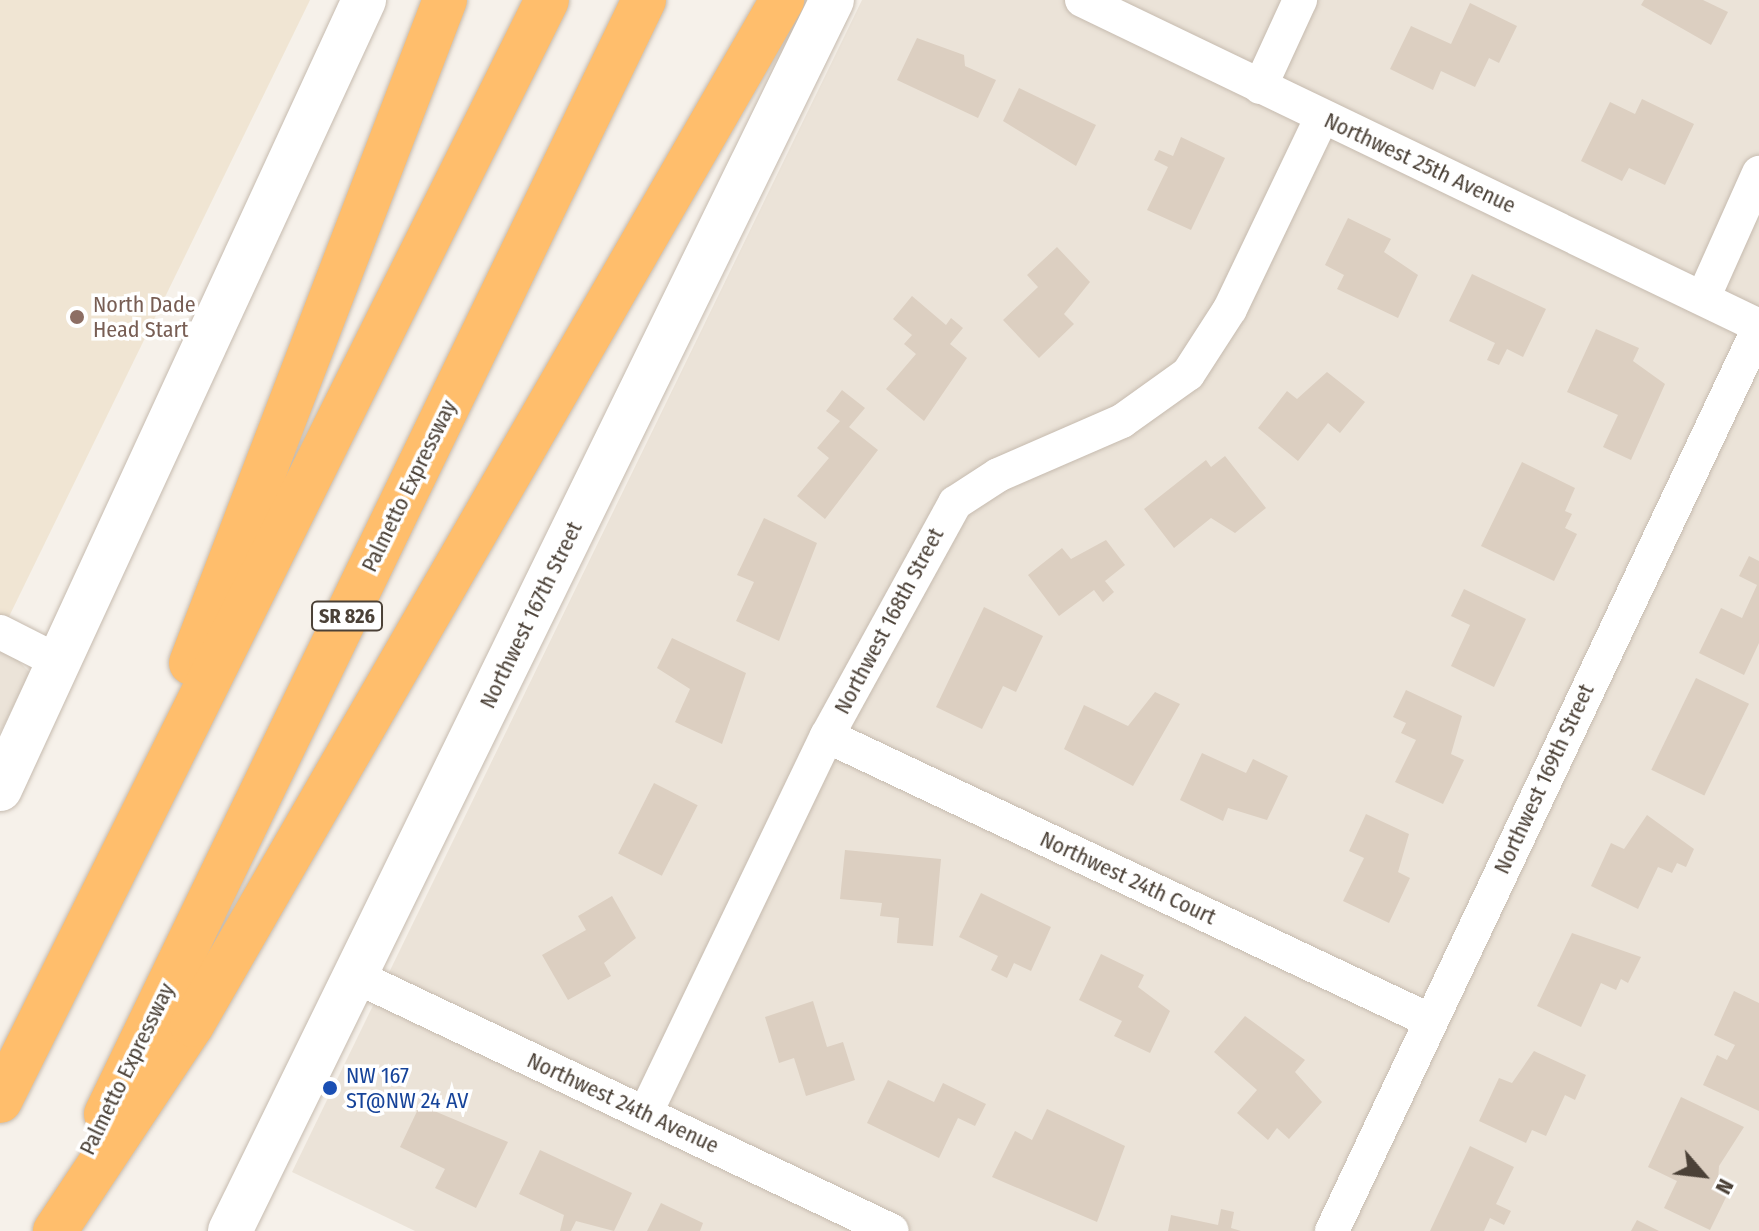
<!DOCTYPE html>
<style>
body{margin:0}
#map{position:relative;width:1759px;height:1231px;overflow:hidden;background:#f6f1ea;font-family:"Fira Sans Condensed",sans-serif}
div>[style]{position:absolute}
.residential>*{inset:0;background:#ebe3d8}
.education>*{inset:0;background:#f0e5d3}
.building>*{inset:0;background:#dccfc1;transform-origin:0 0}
.roads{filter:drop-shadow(0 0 2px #c6bbaf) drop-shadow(0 0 2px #c6bbaf)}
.minor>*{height:34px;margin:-17px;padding:0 17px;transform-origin:17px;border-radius:17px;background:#fff}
.tertiary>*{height:44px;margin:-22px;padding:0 22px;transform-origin:22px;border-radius:22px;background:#fff}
.motorway>*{height:44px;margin:-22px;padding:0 22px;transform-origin:22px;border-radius:22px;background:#ffbe6c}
.dots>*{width:22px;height:22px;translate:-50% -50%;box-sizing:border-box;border:4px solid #fff;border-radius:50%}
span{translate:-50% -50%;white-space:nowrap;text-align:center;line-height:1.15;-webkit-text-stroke:7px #fff;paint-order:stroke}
.shield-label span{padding:2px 6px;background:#fff;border:2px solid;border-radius:6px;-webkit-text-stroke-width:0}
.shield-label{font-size:20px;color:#4b4137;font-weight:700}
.street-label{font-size:22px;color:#4b4137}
.education-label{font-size:22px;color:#785e54}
.left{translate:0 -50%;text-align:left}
.transit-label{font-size:22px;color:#164399}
.north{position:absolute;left:1663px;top:1135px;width:80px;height:80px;-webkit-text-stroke:6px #fff;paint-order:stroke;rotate:118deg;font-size:22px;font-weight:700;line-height:32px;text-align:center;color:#4b4137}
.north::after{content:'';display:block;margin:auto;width:28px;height:36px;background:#4b4137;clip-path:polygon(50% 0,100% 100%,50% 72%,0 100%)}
</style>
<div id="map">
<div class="residential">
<i style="clip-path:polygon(862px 0,1759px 0,1759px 1231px,415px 1231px,292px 1172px)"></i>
<i style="clip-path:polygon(0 641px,30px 673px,0 733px)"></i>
</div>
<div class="education">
<i style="clip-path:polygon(0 0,310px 0,0 635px)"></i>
</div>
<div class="building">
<i style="clip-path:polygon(1644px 0,1703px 0,1728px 12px,1711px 45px,1641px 5px)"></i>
<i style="clip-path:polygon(1470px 3px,1517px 26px,1499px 63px,1489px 58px,1475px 87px,1441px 71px,1433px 90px,1390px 69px,1411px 26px,1451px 44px)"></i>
<i style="clip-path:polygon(917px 38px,964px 55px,965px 66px,996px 80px,978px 118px,897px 80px)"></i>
<i style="clip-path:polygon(1019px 88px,1096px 125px,1076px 166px,1003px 121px)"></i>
<i style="clip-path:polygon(1642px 99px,1694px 124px,1665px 185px,1629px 168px,1622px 181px,1581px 161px,1610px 102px,1635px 114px)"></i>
<i style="clip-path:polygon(1181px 137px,1225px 158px,1191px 230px,1147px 210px,1168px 167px,1154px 160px,1159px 150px,1173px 156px)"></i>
<i style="clip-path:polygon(1348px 218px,1391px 239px,1384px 252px,1418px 275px,1398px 318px,1337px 289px,1344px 275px,1325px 265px)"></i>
<i style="clip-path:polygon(1057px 247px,1090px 282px,1064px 314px,1074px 324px,1039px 358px,1003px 320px,1038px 287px,1027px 275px)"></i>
<i style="clip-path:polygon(1472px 274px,1546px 309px,1523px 357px,1507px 349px,1499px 365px,1487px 360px,1495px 343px,1449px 321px)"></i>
<i style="clip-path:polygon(912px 296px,946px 325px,951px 318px,963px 328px,950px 344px,967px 358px,924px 421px,886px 389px,916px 354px,904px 344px,912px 335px,893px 319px)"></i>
<i style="clip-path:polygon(1596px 329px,1639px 348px,1633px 361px,1665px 384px,1631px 460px,1603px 447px,1618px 415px,1567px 392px)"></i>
<i style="clip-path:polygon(1327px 372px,1365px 402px,1340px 433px,1328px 423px,1298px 461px,1258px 428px,1287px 391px,1297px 399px)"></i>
<i style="clip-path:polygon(842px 390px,865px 408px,849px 427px,878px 450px,825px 519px,797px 496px,829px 458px,817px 448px,840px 421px,826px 411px)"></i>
<i style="clip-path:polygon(1225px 456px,1266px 508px,1235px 533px,1211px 518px,1174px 548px,1144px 509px,1206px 460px,1211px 467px)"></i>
<i style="clip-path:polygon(1522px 462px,1575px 488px,1565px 511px,1572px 514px,1565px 528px,1577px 534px,1554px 581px,1481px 546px)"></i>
<i style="clip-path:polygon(764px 518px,817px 543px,779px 641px,736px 621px,754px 582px,737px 575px)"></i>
<i style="clip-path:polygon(1106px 540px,1125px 565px,1105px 581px,1114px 592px,1103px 602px,1094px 590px,1059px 616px,1028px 575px,1062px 548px,1071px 559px)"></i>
<i style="clip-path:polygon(1749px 556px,1759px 561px,1759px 643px,1744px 675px,1699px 653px,1721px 608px,1742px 618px,1757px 585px,1739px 576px)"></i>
<i style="clip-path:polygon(1464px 589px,1526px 619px,1494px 687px,1451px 666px,1470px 625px,1451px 616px)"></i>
<i style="clip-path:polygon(984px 607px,1043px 636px,1016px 692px,1003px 686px,982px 729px,936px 707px)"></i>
<i style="clip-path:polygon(672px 638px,746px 673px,722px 744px,675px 722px,690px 689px,657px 668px)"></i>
<i style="left:1696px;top:678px;width:59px;height:102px;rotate:26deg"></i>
<i style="clip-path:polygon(1406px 690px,1462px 716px,1451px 754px,1464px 760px,1443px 804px,1395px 782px,1416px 740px,1401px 733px,1406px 723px,1393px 717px)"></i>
<i style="clip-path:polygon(1155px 692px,1180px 704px,1133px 786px,1064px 749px,1084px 705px,1128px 726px)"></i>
<i style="clip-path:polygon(1202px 753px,1246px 773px,1253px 759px,1288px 776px,1267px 820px,1228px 808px,1223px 821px,1180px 800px)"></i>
<i style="left:654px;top:783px;width:49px;height:79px;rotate:27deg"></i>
<i style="clip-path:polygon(1366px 814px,1409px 834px,1398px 872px,1410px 878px,1389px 923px,1343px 901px,1364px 858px,1349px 851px)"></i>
<i style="clip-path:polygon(1647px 815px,1694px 849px,1686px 867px,1677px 863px,1672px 873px,1658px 867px,1638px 909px,1591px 886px,1611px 843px,1624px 849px)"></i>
<i style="clip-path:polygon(845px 850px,941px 859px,933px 946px,897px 943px,899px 918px,880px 916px,882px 903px,840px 899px)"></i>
<i style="clip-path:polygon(981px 893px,1051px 927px,1031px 971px,1014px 963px,1007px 978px,991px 970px,998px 956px,959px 937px)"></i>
<i style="clip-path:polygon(612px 896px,636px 938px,604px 963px,611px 976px,568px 1000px,542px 955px,586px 930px,578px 916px)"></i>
<i style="clip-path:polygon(1572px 933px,1641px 957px,1628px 983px,1621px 979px,1616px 990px,1601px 983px,1581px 1027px,1537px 1006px)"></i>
<i style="clip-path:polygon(1101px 954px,1144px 975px,1138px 987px,1170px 1011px,1150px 1053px,1114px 1036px,1122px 1021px,1079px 1000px)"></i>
<i style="clip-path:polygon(1734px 991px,1759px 1003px,1759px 1111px,1703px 1085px,1717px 1055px,1727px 1060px,1735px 1045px,1714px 1035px)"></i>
<i style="clip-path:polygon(813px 1001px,827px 1047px,843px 1042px,855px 1080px,806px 1096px,794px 1058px,779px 1063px,765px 1017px)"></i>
<i style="clip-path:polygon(1245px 1016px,1305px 1060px,1295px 1072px,1322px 1102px,1289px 1139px,1277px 1128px,1268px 1140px,1237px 1113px,1257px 1090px,1214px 1052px)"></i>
<i style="clip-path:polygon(1534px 1051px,1586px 1075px,1575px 1100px,1565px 1095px,1546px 1136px,1532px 1130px,1526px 1143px,1479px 1121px,1499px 1078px,1512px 1083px)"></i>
<i style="clip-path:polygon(888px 1080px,934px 1102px,943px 1083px,986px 1104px,975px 1126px,958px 1118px,939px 1158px,867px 1123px)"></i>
<i style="clip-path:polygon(1681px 1097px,1744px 1127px,1719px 1166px,1718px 1181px,1731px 1187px,1710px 1230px,1664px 1208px,1677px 1181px,1648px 1167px)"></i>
<i style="clip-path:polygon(420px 1105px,508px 1142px,476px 1208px,435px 1188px,445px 1169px,400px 1147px)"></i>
<i style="clip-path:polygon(1047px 1109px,1125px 1146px,1097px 1222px,992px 1177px,1015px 1131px,1032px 1140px)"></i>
<i style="clip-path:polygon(1470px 1146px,1514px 1167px,1496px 1204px,1511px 1211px,1504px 1225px,1490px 1218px,1484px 1231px,1430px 1231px)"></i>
<i style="clip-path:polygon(540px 1150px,632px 1193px,614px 1231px,576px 1221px,571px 1231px,560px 1231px,564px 1215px,519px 1194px)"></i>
<i style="clip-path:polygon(661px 1203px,703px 1223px,700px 1231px,647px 1231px)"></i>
<i style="clip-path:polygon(1221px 1209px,1234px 1212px,1231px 1228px,1241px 1231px,1168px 1231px,1171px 1215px,1218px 1225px)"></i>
<i style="clip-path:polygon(1637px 1220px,1659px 1231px,1631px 1231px)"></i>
</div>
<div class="roads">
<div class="minor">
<i style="left:1082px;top:0;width:751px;rotate:25.71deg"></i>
<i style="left:1260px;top:87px;width:96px;rotate:-65.3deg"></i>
<i style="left:1704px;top:296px;width:135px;rotate:-65.9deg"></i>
<i style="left:0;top:632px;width:68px;rotate:26.9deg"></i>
<i style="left:827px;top:736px;width:666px;rotate:25.26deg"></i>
<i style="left:355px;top:976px;width:594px;rotate:25.4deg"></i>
<i style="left:645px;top:1114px;width:420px;rotate:-64.3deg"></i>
<i style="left:827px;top:736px;width:266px;rotate:-61.2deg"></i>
<i style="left:955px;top:503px;width:51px;rotate:-33.1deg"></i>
<i style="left:998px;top:475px;width:135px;rotate:-23.5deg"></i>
<i style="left:1122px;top:421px;width:81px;rotate:-35.5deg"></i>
<i style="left:1188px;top:374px;width:77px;rotate:-57.1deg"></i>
<i style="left:1230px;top:309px;width:213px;rotate:-64.4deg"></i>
<i style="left:1332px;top:1231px;width:999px;rotate:-64.69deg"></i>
</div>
<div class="tertiary">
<i style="left:0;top:789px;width:869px;rotate:-65.23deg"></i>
<i style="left:230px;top:1231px;width:1370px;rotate:-63.94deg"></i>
</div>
<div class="motorway">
<i style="left:191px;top:663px;width:710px;rotate:-69.04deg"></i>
<i style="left:0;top:1101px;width:1229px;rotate:-63.58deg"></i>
<i style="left:106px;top:1114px;width:1237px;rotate:-64.22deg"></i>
<i style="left:55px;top:1231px;width:247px;rotate:-56.4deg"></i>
<i style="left:192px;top:1025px;width:1183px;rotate:-60.07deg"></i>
</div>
</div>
<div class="dots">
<i style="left:77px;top:317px;background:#8d6e63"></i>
<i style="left:330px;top:1088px;background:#1a4fb4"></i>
</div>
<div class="shield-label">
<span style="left:347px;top:616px">SR 826</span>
</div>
<div class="street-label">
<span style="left:1420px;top:163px;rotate:25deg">Northwest 25th Avenue</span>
<span style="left:409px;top:486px;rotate:-64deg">Palmetto Expressway</span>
<span style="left:531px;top:615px;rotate:-64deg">Northwest 167th Street</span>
<span style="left:889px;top:621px;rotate:-62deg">Northwest 168th Street</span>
<span style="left:1544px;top:779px;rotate:-65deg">Northwest 169th Street</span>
<span style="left:1128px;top:878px;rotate:25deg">Northwest 24th Court</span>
<span style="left:127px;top:1069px;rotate:-64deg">Palmetto Expressway</span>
<span style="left:623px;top:1103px;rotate:25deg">Northwest 24th Avenue</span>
</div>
<div class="education-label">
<span class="left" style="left:93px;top:317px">North Dade<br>Head Start</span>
</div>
<div class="transit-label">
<span class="left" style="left:346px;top:1088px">NW 167<br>ST@NW 24 AV</span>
</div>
<div class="north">N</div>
</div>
